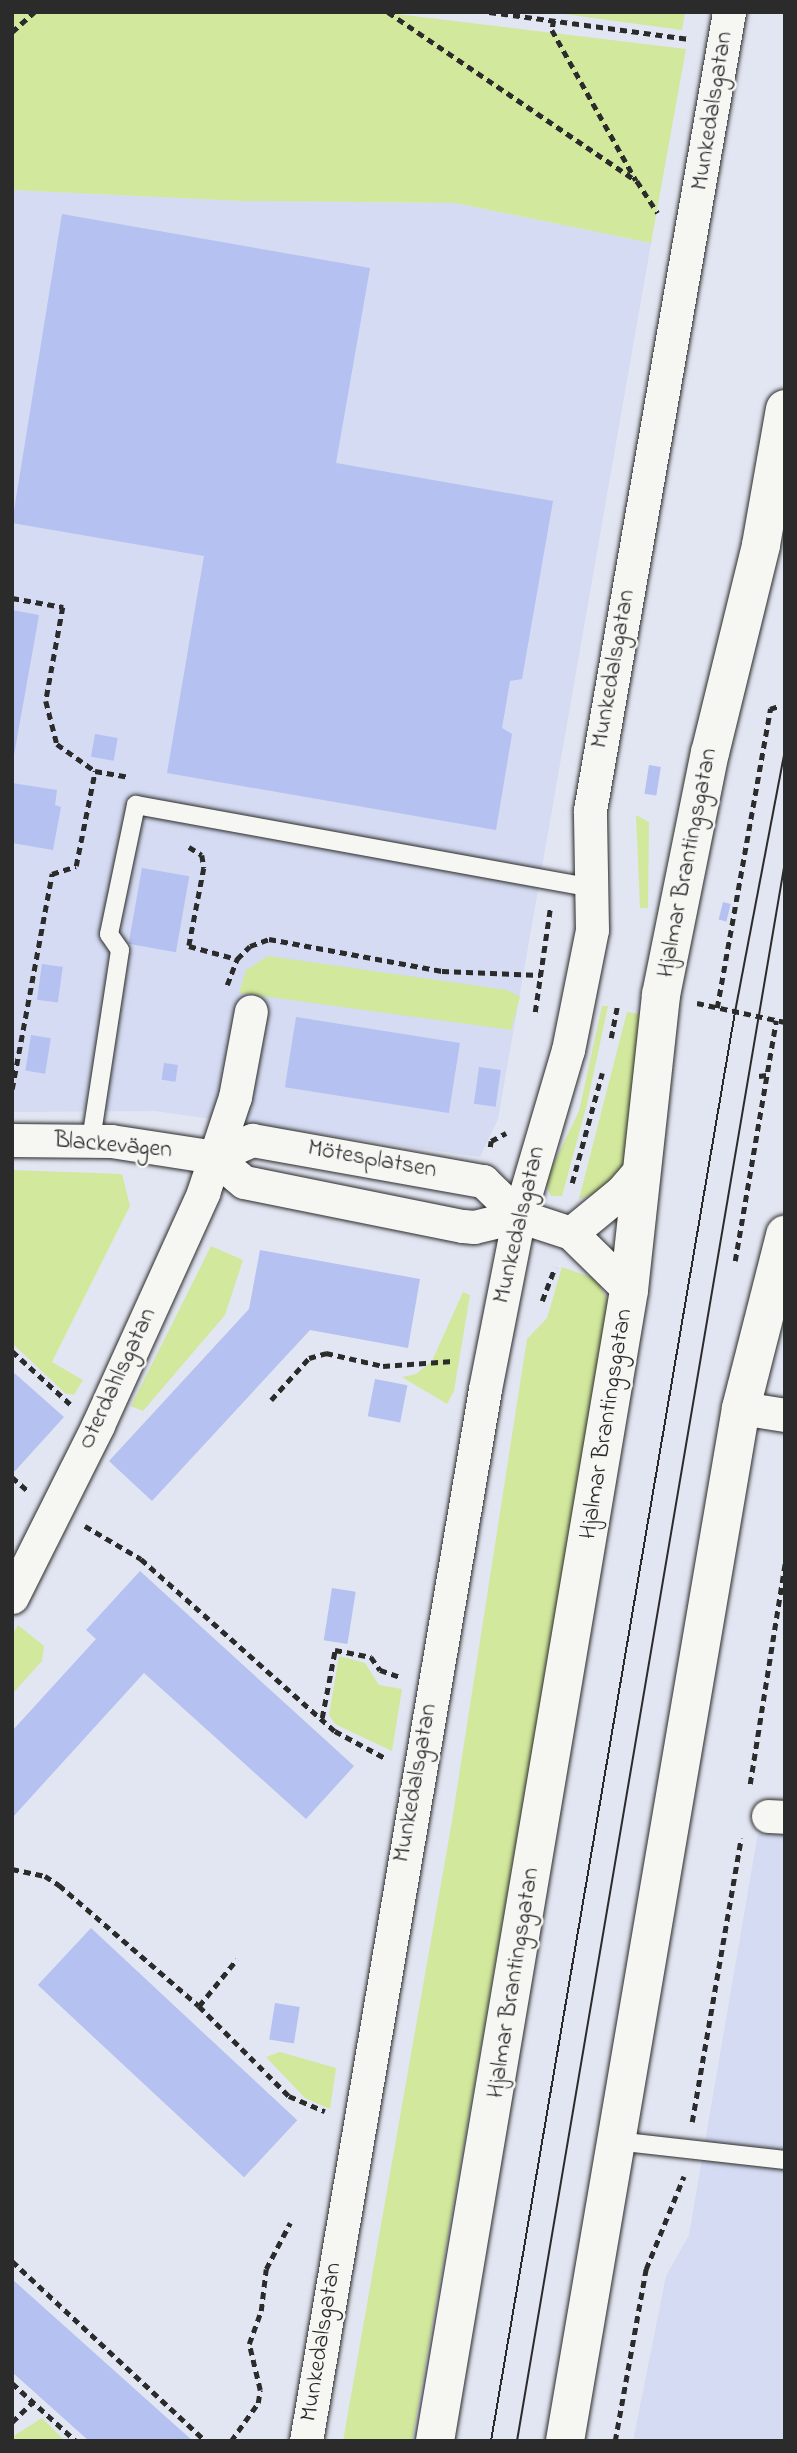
<!DOCTYPE html>
<meta charset="utf-8">
<style>
body{margin:0}
#map{position:relative;width:797px;height:2453px;overflow:hidden;background:#e2e6f2;font-family:"Indie Flower",sans-serif}
div>[style]{position:absolute}
.built>*{inset:0;background:#d4dbf2}
.green>*{inset:0;background:#d1e89d}
.building>*{inset:0;background:#b4c1f1;transform-origin:0 0}
.path>*{height:4.5px;margin-top:-2.25px;transform-origin:0;background:repeating-linear-gradient(90deg,#2b2b2b 0 7px,transparent 0 12px)}
.roads{filter:drop-shadow(0 0 2px #2b2b2b) drop-shadow(0 0 2px #2b2b2b)}
.service>*{height:18px;margin:-9px;padding:0 9px;transform-origin:9px;border-radius:9px;background:#f6f6f2}
.minor>*{height:33px;margin:-16.5px;padding:0 16.5px;transform-origin:16.5px;border-radius:16.5px;background:#f6f6f2}
.secondary>*{height:38px;margin:-19px;padding:0 19px;transform-origin:19px;border-radius:19px;background:#f6f6f2}
.tram>*{height:2px;margin:-1px;padding:0 1px;transform-origin:1px;border-radius:1px;background:#2b2b2b}
span{translate:-50% -50%;white-space:nowrap;text-align:center;line-height:1.15;-webkit-text-stroke:5px #f6f6f2;paint-order:stroke}
.street-label{font-size:24px;color:#2b2b2b}
.frame{position:absolute;inset:0;border:14px solid #2b2b2b;pointer-events:none}
</style>
<div id="map">
<div class="built">
<i style="clip-path:polygon(12px 190px,241px 201px,455px 203px,651px 243px,498px 1119px,480px 1157px,155px 1111px,12px 1112px)"></i>
<i style="clip-path:polygon(758px 1833px,785px 1835px,785px 2441px,633px 2441px,666px 2276px,689px 2235px)"></i>
</div>
<div class="green">
<i style="clip-path:polygon(12px 12px,380px 12px,686px 49px,651px 243px,455px 203px,241px 201px,12px 190px)"></i>
<i style="clip-path:polygon(549px 12px,685px 12px,682px 30px)"></i>
<i style="clip-path:polygon(636px 815px,649px 822px,648px 908px,640px 908px)"></i>
<i style="clip-path:polygon(268px 956px,507px 990px,520px 997px,511px 1030px,239px 993px,246px 970px)"></i>
<i style="clip-path:polygon(602px 1006px,608px 1006px,587px 1104px,562px 1196px,551px 1196px,545px 1182px,579px 1111px)"></i>
<i style="clip-path:polygon(627px 1012px,645px 1015px,627px 1153px,621px 1172px,601px 1192px,579px 1199px)"></i>
<i style="clip-path:polygon(12px 1170px,122px 1174px,130px 1206px,52px 1362px,83px 1380px,74px 1395px,65px 1393px,12px 1343px)"></i>
<i style="clip-path:polygon(211px 1246px,243px 1260px,225px 1315px,143px 1411px,131px 1406px)"></i>
<i style="clip-path:polygon(562px 1267px,596px 1279px,607px 1299px,608px 1317px,412px 2441px,343px 2441px,452px 1821px,527px 1339px,547px 1318px)"></i>
<i style="clip-path:polygon(463px 1292px,470px 1295px,454px 1391px,447px 1404px,402px 1377px,416px 1374px,432px 1361px)"></i>
<i style="clip-path:polygon(18px 1625px,44px 1646px,42px 1661px,13px 1693px,12px 1636px)"></i>
<i style="clip-path:polygon(339px 1656px,365px 1663px,379px 1685px,402px 1689px,392px 1751px,335px 1724px,329px 1715px)"></i>
<i style="clip-path:polygon(280px 2052px,336px 2068px,330px 2109px,305px 2098px,266px 2057px)"></i>
<i style="clip-path:polygon(42px 2418px,65px 2441px,12px 2441px,12px 2437px)"></i>
</div>
<div class="building">
<i style="clip-path:polygon(62px 214px,370px 268px,336px 463px,553px 501px,522px 679px,510px 681px,502px 728px,512px 734px,496px 830px,167px 773px,204px 556px,12px 523px)"></i>
<i style="clip-path:polygon(12px 610px,39px 615px,14px 755px,12px 755px)"></i>
<i style="left:95px;top:734px;width:23px;height:23px;rotate:10deg"></i>
<i style="left:649px;top:765px;width:12px;height:29px;rotate:9deg"></i>
<i style="clip-path:polygon(12px 783px,57px 790px,55px 805px,61px 807px,53px 850px,12px 843px)"></i>
<i style="left:142px;top:868px;width:48px;height:77px;rotate:10deg"></i>
<i style="left:723px;top:902px;width:8px;height:18px;rotate:14deg"></i>
<i style="left:42px;top:964px;width:21px;height:36px;rotate:8deg"></i>
<i style="left:296px;top:1017px;width:166px;height:71px;rotate:9deg"></i>
<i style="left:31px;top:1035px;width:20px;height:36px;rotate:9deg"></i>
<i style="left:164px;top:1063px;width:14px;height:17px;rotate:8deg"></i>
<i style="left:479px;top:1067px;width:22px;height:37px;rotate:8deg"></i>
<i style="clip-path:polygon(260px 1250px,420px 1279px,408px 1348px,310px 1330px,152px 1501px,109px 1461px,249px 1309px)"></i>
<i style="clip-path:polygon(12px 1371px,64px 1417px,15px 1471px,12px 1469px)"></i>
<i style="left:375px;top:1379px;width:33px;height:38px;rotate:11deg"></i>
<i style="clip-path:polygon(140px 1571px,354px 1766px,306px 1819px,144px 1673px,12px 1818px,12px 1731px,96px 1639px,86px 1630px)"></i>
<i style="left:332px;top:1588px;width:24px;height:53px;rotate:9deg"></i>
<i style="left:91px;top:1928px;width:282px;height:78px;rotate:43deg"></i>
<i style="left:275px;top:2003px;width:25px;height:37px;rotate:9deg"></i>
<i style="clip-path:polygon(12px 2279px,166px 2417px,193px 2441px,89px 2441px,12px 2372px)"></i>
</div>
<div class="path">
<i style="left:388px;top:12px;width:301px;rotate:34.2deg"></i>
<i style="left:637px;top:181px;width:38px;rotate:57deg"></i>
<i style="left:489px;top:12px;width:202px;rotate:7.7deg"></i>
<i style="left:554px;top:20px;width:10px;rotate:101deg"></i>
<i style="left:552px;top:30px;width:172px;rotate:60.8deg"></i>
<i style="left:12px;top:32px;width:30px;rotate:-42deg"></i>
<i style="left:12px;top:598px;width:52px;rotate:10deg"></i>
<i style="left:63px;top:607px;width:96px;rotate:100.3deg"></i>
<i style="left:46px;top:701px;width:44px;rotate:75.7deg"></i>
<i style="left:57px;top:744px;width:47px;rotate:35.4deg"></i>
<i style="left:95px;top:771px;width:35px;rotate:10deg"></i>
<i style="left:189px;top:847px;width:15px;rotate:32deg"></i>
<i style="left:202px;top:855px;width:13px;rotate:81deg"></i>
<i style="left:204px;top:868px;width:79px;rotate:100.9deg"></i>
<i style="left:189px;top:946px;width:50px;rotate:15.2deg"></i>
<i style="left:227px;top:985px;width:28px;rotate:-69deg"></i>
<i style="left:237px;top:959px;width:18px;rotate:-45deg"></i>
<i style="left:250px;top:946px;width:20px;rotate:-20deg"></i>
<i style="left:269px;top:939px;width:176px;rotate:10.5deg"></i>
<i style="left:442px;top:971px;width:99px;rotate:2.3deg"></i>
<i style="left:697px;top:1003px;width:90px;rotate:12.2deg"></i>
<i style="left:717px;top:1008px;width:304px;rotate:-79.9deg"></i>
<i style="left:770px;top:709px;width:9px;rotate:-18deg"></i>
<i style="left:535px;top:1012px;width:104px;rotate:-81.7deg"></i>
<i style="left:611px;top:1038px;width:31px;rotate:-79deg"></i>
<i style="left:759px;top:1076px;width:8px;rotate:-7deg"></i>
<i style="left:12px;top:1089px;width:219px;rotate:-79.5deg"></i>
<i style="left:52px;top:874px;width:25px;rotate:-18deg"></i>
<i style="left:76px;top:866px;width:97px;rotate:-78.7deg"></i>
<i style="left:490px;top:1147px;width:6px;rotate:-81deg"></i>
<i style="left:491px;top:1141px;width:17px;rotate:-28deg"></i>
<i style="left:572px;top:1183px;width:114px;rotate:-74.7deg"></i>
<i style="left:735px;top:1261px;width:244px;rotate:-80.3deg"></i>
<i style="left:542px;top:1301px;width:36px;rotate:-69deg"></i>
<i style="left:12px;top:1351px;width:79px;rotate:42.4deg"></i>
<i style="left:271px;top:1400px;width:57px;rotate:-47.9deg"></i>
<i style="left:309px;top:1358px;width:18px;rotate:-16deg"></i>
<i style="left:326px;top:1353px;width:58px;rotate:12.8deg"></i>
<i style="left:383px;top:1366px;width:70px;rotate:-4.1deg"></i>
<i style="left:12px;top:1477px;width:20px;rotate:41deg"></i>
<i style="left:85px;top:1526px;width:65px;rotate:30.5deg"></i>
<i style="left:141px;top:1559px;width:259px;rotate:41.6deg"></i>
<i style="left:335px;top:1731px;width:59px;rotate:28.3deg"></i>
<i style="left:322px;top:1718px;width:69px;rotate:-79.2deg"></i>
<i style="left:335px;top:1650px;width:37px;rotate:11deg"></i>
<i style="left:371px;top:1657px;width:16px;rotate:55deg"></i>
<i style="left:380px;top:1670px;width:21px;rotate:19deg"></i>
<i style="left:750px;top:1784px;width:223px;rotate:-81deg"></i>
<i style="left:12px;top:1869px;width:34px;rotate:12deg"></i>
<i style="left:45px;top:1876px;width:17px;rotate:33deg"></i>
<i style="left:59px;top:1885px;width:185px;rotate:40.8deg"></i>
<i style="left:199px;top:2006px;width:127px;rotate:45deg"></i>
<i style="left:289px;top:2096px;width:39px;rotate:23deg"></i>
<i style="left:199px;top:2006px;width:60px;rotate:-51deg"></i>
<i style="left:692px;top:2122px;width:288px;rotate:-80.2deg"></i>
<i style="left:12px;top:2261px;width:265px;rotate:42.9deg"></i>
<i style="left:12px;top:2383px;width:86px;rotate:42.2deg"></i>
<i style="left:12px;top:2422px;width:29px;rotate:-44deg"></i>
<i style="left:231px;top:2441px;width:47px;rotate:-54.6deg"></i>
<i style="left:258px;top:2403px;width:13px;rotate:-81deg"></i>
<i style="left:260px;top:2390px;width:47px;rotate:-103.4deg"></i>
<i style="left:249px;top:2344px;width:35px;rotate:-70deg"></i>
<i style="left:261px;top:2311px;width:42px;rotate:-83.2deg"></i>
<i style="left:266px;top:2269px;width:52px;rotate:-62.4deg"></i>
<i style="left:615px;top:2441px;width:175px;rotate:-79.8deg"></i>
<i style="left:646px;top:2269px;width:100px;rotate:-67.8deg"></i>
</div>
<div class="roads">
<div class="service">
<i style="left:91px;top:1140px;width:192px;rotate:-81.3deg"></i>
<i style="left:120px;top:950px;width:19px;rotate:-125deg"></i>
<i style="left:109px;top:934px;width:132px;rotate:-78.2deg"></i>
<i style="left:136px;top:805px;width:463px;rotate:10.3deg"></i>
<i style="left:616px;top:2141px;width:170px;rotate:6.4deg"></i>
</div>
<div class="minor">
<i style="left:12px;top:1140px;width:99px;rotate:0.6deg"></i>
<i style="left:111px;top:1141px;width:104px;rotate:8.8deg"></i>
<i style="left:214px;top:1157px;width:42px;rotate:-24.1deg"></i>
<i style="left:252px;top:1140px;width:235px;rotate:10.1deg"></i>
<i style="left:483px;top:1181px;width:50px;rotate:44.2deg"></i>
<i style="left:519px;top:1216px;width:55px;rotate:18.1deg"></i>
<i style="left:571px;top:1233px;width:81px;rotate:44.5deg"></i>
<i style="left:214px;top:1157px;width:39px;rotate:40deg"></i>
<i style="left:244px;top:1182px;width:223px;rotate:11.4deg"></i>
<i style="left:463px;top:1226px;width:11px;rotate:5deg"></i>
<i style="left:474px;top:1227px;width:46px;rotate:-13.7deg"></i>
<i style="left:571px;top:1233px;width:65px;rotate:-39.4deg"></i>
<i style="left:621px;top:1192px;width:33px;rotate:-49deg"></i>
<i style="left:741px;top:1408px;width:45px;rotate:9deg"></i>
<i style="left:12px;top:1597px;width:192px;rotate:-63.4deg"></i>
<i style="left:98px;top:1425px;width:255px;rotate:-65.6deg"></i>
<i style="left:203px;top:1193px;width:101px;rotate:-71.6deg"></i>
<i style="left:235px;top:1097px;width:87px;rotate:-79.5deg"></i>
<i style="left:768px;top:1816px;width:17px;rotate:3deg"></i>
<i style="left:306px;top:2441px;width:1067px;rotate:-80.34deg"></i>
<i style="left:485px;top:1389px;width:176px;rotate:-78.9deg"></i>
<i style="left:519px;top:1216px;width:173px;rotate:-73.6deg"></i>
<i style="left:568px;top:1050px;width:122px;rotate:-78.7deg"></i>
<i style="left:592px;top:930px;width:120px;rotate:-91deg"></i>
<i style="left:590px;top:810px;width:810px;rotate:-80.12deg"></i>
</div>
<div class="secondary">
<i style="left:435px;top:2441px;width:1167px;rotate:-80.43deg"></i>
<i style="left:629px;top:1290px;width:297px;rotate:-83.8deg"></i>
<i style="left:661px;top:995px;width:247px;rotate:-78.6deg"></i>
<i style="left:710px;top:753px;width:214px;rotate:-76.2deg"></i>
<i style="left:761px;top:545px;width:138px;rotate:-80deg"></i>
<i style="left:565px;top:2441px;width:1048px;rotate:-80.33deg"></i>
<i style="left:741px;top:1408px;width:179px;rotate:-75.7deg"></i>
</div>
</div>
<div class="tram">
<i style="left:491px;top:2441px;width:1450px;rotate:-80.31deg"></i>
<i style="left:735px;top:1012px;width:268px;rotate:-79.2deg"></i>
<i style="left:517px;top:2441px;width:1602px;rotate:-80.37deg"></i>
</div>
<div class="street-label">
<span style="left:713px;top:111px;rotate:-81deg">Munkedalsgatan</span>
<span style="left:614px;top:669px;rotate:-80deg">Munkedalsgatan</span>
<span style="left:688px;top:863px;rotate:-79deg">Hjalmar Brantingsgatan</span>
<span style="left:113px;top:1146px;rotate:5deg">Blackevägen</span>
<span style="left:372px;top:1160px;rotate:10deg">Mötesplatsen</span>
<span style="left:520px;top:1225px;rotate:-77deg">Munkedalsgatan</span>
<span style="left:118px;top:1379px;rotate:-65deg">Oterdahlsgatan</span>
<span style="left:607px;top:1424px;rotate:-81deg">Hjalmar Brantingsgatan</span>
<span style="left:416px;top:1783px;rotate:-80deg">Munkedalsgatan</span>
<span style="left:514px;top:1983px;rotate:-81deg">Hjalmar Brantingsgatan</span>
<span style="left:322px;top:2342px;rotate:-81deg">Munkedalsgatan</span>
</div>
<div class="frame"></div>
</div>
